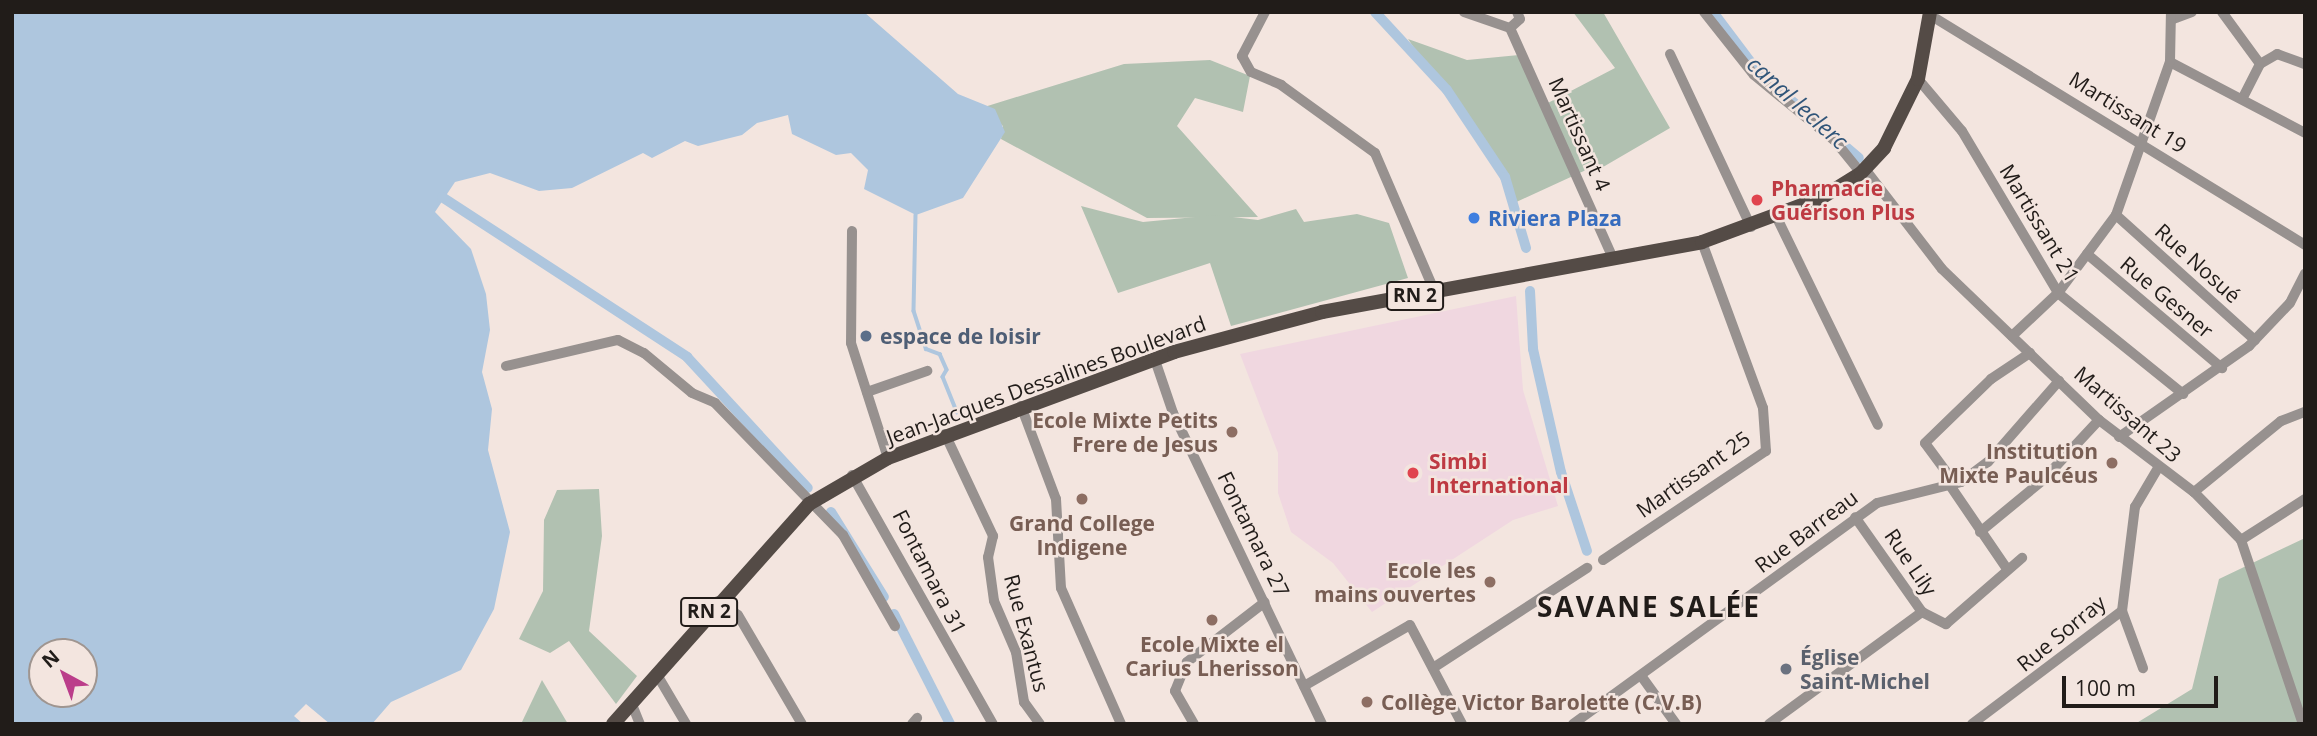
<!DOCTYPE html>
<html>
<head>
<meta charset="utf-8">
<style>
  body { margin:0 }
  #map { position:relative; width:2317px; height:736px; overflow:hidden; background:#f3e5df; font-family:"Open Sans",sans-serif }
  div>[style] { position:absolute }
  .medical>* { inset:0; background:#f0d7e0 }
  .green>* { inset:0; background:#b1c1b1 }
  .water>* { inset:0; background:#aec6de }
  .stream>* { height:3.5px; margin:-1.75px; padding:0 1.75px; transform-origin:1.75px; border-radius:1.75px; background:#aec6de }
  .canal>* { height:10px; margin:-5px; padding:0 5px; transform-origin:5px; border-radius:5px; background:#aec6de }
  .minor>* { height:10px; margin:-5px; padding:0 5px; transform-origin:5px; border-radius:5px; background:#97918f }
  .major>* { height:14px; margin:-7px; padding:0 7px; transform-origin:7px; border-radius:7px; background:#544b46 }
  .dots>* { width:19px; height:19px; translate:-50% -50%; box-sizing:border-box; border:4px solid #f3e5df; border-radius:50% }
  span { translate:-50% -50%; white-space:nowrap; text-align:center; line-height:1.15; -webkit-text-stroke:5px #f3e5df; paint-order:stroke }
  .shield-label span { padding:2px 5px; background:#f3e5df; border:2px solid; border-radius:5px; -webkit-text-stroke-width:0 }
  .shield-label { font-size:19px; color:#211c19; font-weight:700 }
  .street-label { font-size:21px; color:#211c19 }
  .health-label { font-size:21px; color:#be3a42; font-weight:700 }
  .left { translate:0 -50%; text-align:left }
  .shop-label { font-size:21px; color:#366cbe; font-weight:700 }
  .service-label { font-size:21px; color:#4e5e75; font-weight:700 }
  .education-label { font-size:21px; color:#785e54; font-weight:700 }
  .right { translate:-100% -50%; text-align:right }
  .worship-label { font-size:21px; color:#5b616d; font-weight:700 }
  .water-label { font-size:23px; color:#305579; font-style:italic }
  .district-label { font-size:28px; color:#211c19; font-weight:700; letter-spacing:2px }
  .frame { position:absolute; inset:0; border:14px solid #211c19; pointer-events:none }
  .north { position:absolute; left:28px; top:638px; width:70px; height:70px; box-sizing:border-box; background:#f3e5df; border:2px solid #9f9590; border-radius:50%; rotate:319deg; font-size:19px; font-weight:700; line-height:28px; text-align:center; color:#211c19 }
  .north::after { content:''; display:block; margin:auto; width:24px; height:32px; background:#bb3d8a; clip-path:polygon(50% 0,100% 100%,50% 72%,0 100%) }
  .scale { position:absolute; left:2062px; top:676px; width:156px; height:32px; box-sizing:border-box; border:4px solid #211c19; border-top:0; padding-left:9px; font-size:21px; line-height:24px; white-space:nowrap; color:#211c19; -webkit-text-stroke:5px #f3e5df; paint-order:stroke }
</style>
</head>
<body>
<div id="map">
  <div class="medical">
    <i style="clip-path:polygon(1516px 296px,1523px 390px,1558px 506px,1513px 520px,1372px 612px,1333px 563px,1291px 532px,1278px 493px,1278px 453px,1240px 354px)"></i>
  </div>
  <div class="green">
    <i style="clip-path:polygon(1573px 12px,1603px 12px,1670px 128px,1591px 174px,1586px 170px,1512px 204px,1505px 183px,1408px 39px,1467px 60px,1519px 55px,1544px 105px,1615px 68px)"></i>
    <i style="clip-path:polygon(1210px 60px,1250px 76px,1243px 112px,1195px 98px,1177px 126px,1258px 217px,1147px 218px,1001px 139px,1003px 126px,981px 108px,1124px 64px)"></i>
    <i style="clip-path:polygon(1081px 206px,1143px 222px,1216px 215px,1258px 220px,1296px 209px,1304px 222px,1357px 214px,1389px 223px,1408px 278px,1231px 326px,1210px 263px,1118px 293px)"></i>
    <i style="clip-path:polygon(599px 489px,602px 536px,589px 631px,637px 676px,616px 704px,569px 641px,550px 653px,519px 639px,543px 591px,544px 520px,557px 490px)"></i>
    <i style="clip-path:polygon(2305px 538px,2305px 724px,2135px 724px,2192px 689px,2219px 579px)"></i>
    <i style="clip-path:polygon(542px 680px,568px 724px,521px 724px)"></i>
  </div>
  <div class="water">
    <i style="clip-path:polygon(evenodd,12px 12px,864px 12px,958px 94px,995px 109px,1005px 132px,963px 198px,916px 215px,864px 189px,868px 170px,851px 153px,836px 155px,792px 134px,788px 115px,757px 123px,742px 135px,698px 146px,685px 141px,652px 158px,643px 153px,572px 188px,539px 191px,490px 173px,455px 182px,435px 212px,471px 249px,486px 294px,490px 330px,482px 372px,492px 409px,488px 450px,510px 532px,494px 609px,461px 670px,391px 702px,372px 724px,330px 724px,306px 704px,294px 716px,303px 724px,12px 724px,12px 12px,42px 652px,84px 652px,84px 694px,42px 694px,42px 652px)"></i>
  </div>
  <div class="stream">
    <i style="left:916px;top:215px;width:96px;rotate:91.2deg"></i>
    <i style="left:914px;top:311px;width:40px;rotate:72deg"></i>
    <i style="left:926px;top:349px;width:15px;rotate:20deg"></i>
    <i style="left:940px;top:354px;width:17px;rotate:66deg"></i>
    <i style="left:947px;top:370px;width:8px;rotate:120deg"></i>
    <i style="left:943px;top:377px;width:38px;rotate:68deg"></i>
  </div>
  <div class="canal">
    <i style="left:1375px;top:12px;width:106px;rotate:47.3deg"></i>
    <i style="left:1447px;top:90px;width:105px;rotate:56.3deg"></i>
    <i style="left:1505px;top:177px;width:74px;rotate:73.5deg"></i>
    <i style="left:1713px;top:12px;width:76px;rotate:53deg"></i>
    <i style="left:1759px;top:73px;width:131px;rotate:40.4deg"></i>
    <i style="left:442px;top:197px;width:293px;rotate:33.1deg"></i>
    <i style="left:687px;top:357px;width:178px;rotate:47.3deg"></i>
    <i style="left:1530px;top:291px;width:58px;rotate:87deg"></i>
    <i style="left:1533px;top:349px;width:126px;rotate:77.2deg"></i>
    <i style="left:1561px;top:472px;width:83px;rotate:71.8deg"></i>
    <i style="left:831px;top:512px;width:100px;rotate:58.1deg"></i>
    <i style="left:894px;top:614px;width:123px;rotate:63deg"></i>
  </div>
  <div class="minor">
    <i style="left:1265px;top:12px;width:50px;rotate:117.6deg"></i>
    <i style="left:1242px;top:56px;width:18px;rotate:61deg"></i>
    <i style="left:1251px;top:72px;width:33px;rotate:23deg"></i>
    <i style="left:1281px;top:85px;width:116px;rotate:35.9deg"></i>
    <i style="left:1375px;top:153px;width:151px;rotate:66.7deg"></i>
    <i style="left:1464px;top:12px;width:49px;rotate:19.2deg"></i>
    <i style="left:1704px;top:12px;width:80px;rotate:51.6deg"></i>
    <i style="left:1754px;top:75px;width:104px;rotate:39.2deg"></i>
    <i style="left:1835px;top:141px;width:41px;rotate:50.9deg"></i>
    <i style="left:2222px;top:12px;width:64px;rotate:53.8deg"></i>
    <i style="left:2260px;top:64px;width:37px;rotate:117deg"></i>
    <i style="left:1930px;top:15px;width:440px;rotate:31.5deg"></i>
    <i style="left:2173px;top:19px;width:20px;rotate:-20deg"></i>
    <i style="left:1510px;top:28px;width:250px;rotate:65.9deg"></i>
    <i style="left:1510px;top:28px;width:13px;rotate:-42deg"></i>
    <i style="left:1520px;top:19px;width:8px;rotate:-113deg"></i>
    <i style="left:1670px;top:54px;width:191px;rotate:64.9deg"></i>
    <i style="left:2170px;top:62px;width:153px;rotate:27.7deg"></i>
    <i style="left:2260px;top:64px;width:20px;rotate:-30deg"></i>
    <i style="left:2277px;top:54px;width:30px;rotate:20deg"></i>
    <i style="left:1918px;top:79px;width:68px;rotate:49.8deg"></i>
    <i style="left:1962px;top:131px;width:188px;rotate:59.3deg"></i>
    <i style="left:2058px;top:293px;width:161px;rotate:38.9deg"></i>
    <i style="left:1865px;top:169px;width:126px;rotate:52.4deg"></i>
    <i style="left:1942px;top:269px;width:218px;rotate:43.9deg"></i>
    <i style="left:2099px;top:420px;width:119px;rotate:37.2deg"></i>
    <i style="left:2194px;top:492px;width:67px;rotate:45.6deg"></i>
    <i style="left:2241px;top:540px;width:194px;rotate:71.4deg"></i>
    <i style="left:2116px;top:215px;width:187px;rotate:42deg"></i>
    <i style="left:1777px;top:218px;width:230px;rotate:64deg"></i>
    <i style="left:852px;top:231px;width:112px;rotate:90.5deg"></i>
    <i style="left:851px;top:343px;width:121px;rotate:72.2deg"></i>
    <i style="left:2087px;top:254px;width:177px;rotate:40.2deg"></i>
    <i style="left:2012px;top:336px;width:63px;rotate:-43.1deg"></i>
    <i style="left:2058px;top:293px;width:97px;rotate:-53.4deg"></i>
    <i style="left:2116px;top:215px;width:162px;rotate:-70.6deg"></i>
    <i style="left:2170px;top:62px;width:50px;rotate:-88.9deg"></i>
    <i style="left:1155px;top:360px;width:56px;rotate:71.2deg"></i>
    <i style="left:1173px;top:413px;width:345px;rotate:64.4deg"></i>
    <i style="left:506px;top:366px;width:115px;rotate:-13.1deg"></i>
    <i style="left:618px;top:340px;width:29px;rotate:27deg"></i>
    <i style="left:644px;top:353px;width:62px;rotate:39.8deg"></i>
    <i style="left:692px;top:393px;width:25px;rotate:23deg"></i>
    <i style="left:715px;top:403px;width:184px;rotate:45.9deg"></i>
    <i style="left:843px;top:535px;width:105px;rotate:60.3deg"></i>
    <i style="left:867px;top:392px;width:64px;rotate:-19.3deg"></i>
    <i style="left:1021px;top:406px;width:99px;rotate:69.4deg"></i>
    <i style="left:1056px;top:499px;width:89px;rotate:86.8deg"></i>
    <i style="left:1061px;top:588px;width:149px;rotate:66.2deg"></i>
    <i style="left:945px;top:434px;width:113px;rotate:64.8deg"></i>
    <i style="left:993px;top:536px;width:22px;rotate:103deg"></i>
    <i style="left:988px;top:557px;width:44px;rotate:82.2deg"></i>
    <i style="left:994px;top:601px;width:56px;rotate:66.7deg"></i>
    <i style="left:1016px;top:652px;width:51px;rotate:80.9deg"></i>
    <i style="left:1024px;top:702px;width:27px;rotate:54deg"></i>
    <i style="left:2119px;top:437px;width:159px;rotate:-35deg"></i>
    <i style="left:2249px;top:346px;width:59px;rotate:-46.4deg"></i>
    <i style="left:2290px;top:303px;width:33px;rotate:-63deg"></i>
    <i style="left:852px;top:475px;width:286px;rotate:60.5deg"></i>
    <i style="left:1947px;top:481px;width:107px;rotate:55.7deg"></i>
    <i style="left:1953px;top:481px;width:47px;rotate:-126.4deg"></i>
    <i style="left:1925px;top:443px;width:92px;rotate:-44.1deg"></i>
    <i style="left:1991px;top:379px;width:47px;rotate:-33.7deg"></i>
    <i style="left:2194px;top:492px;width:112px;rotate:-39.2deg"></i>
    <i style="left:2281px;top:421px;width:26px;rotate:-21deg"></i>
    <i style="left:1980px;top:532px;width:82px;rotate:-39.5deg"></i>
    <i style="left:2043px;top:480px;width:82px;rotate:-47deg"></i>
    <i style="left:2241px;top:540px;width:76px;rotate:-32.6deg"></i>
    <i style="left:1603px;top:560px;width:196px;rotate:-33.8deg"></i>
    <i style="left:1766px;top:451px;width:43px;rotate:-94deg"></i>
    <i style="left:1763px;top:408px;width:177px;rotate:-110.2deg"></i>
    <i style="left:718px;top:601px;width:24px;rotate:35deg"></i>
    <i style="left:738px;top:615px;width:126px;rotate:59.6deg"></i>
    <i style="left:2122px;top:611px;width:61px;rotate:69.8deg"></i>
    <i style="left:1922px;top:612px;width:27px;rotate:27deg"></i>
    <i style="left:1946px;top:624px;width:101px;rotate:-41deg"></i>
    <i style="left:1433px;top:668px;width:184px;rotate:-33deg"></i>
    <i style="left:656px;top:673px;width:59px;rotate:59.5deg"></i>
    <i style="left:1642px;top:677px;width:58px;rotate:54.1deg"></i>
    <i style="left:1304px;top:686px;width:122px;rotate:-29.9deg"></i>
    <i style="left:1410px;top:625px;width:112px;rotate:62.3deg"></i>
    <i style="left:631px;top:702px;width:24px;rotate:68deg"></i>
    <i style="left:912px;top:724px;width:8px;rotate:-50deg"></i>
    <i style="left:1194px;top:724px;width:38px;rotate:-120deg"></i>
    <i style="left:1175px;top:691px;width:31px;rotate:-68deg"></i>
    <i style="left:1187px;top:662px;width:98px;rotate:-37.6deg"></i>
    <i style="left:1573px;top:724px;width:376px;rotate:-36deg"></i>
    <i style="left:1877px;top:503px;width:87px;rotate:-14deg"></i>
    <i style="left:1961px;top:482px;width:34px;rotate:-37deg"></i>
    <i style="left:1988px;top:462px;width:108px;rotate:-48.8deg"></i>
    <i style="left:1769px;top:724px;width:190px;rotate:-36.2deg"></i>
    <i style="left:1922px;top:612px;width:116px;rotate:-125.2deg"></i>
    <i style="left:1972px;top:724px;width:188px;rotate:-37deg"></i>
    <i style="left:2122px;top:611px;width:105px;rotate:-82.9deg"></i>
    <i style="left:2135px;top:507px;width:45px;rotate:-59.5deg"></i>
  </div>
  <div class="major">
    <i style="left:613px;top:724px;width:295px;rotate:-48.3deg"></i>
    <i style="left:809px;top:504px;width:91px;rotate:-30.2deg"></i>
    <i style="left:888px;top:458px;width:305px;rotate:-20.3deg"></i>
    <i style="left:1174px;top:352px;width:153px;rotate:-15.1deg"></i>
    <i style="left:1322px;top:312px;width:386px;rotate:-10.4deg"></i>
    <i style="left:1702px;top:242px;width:127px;rotate:-20.3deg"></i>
    <i style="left:1821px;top:198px;width:47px;rotate:-32deg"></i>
    <i style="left:1861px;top:173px;width:34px;rotate:-47deg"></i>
    <i style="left:1884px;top:148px;width:77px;rotate:-63.8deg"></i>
    <i style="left:1918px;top:79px;width:68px;rotate:-79.8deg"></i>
  </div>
  <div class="dots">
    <i style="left:1757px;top:200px;background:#e0444e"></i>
    <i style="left:1474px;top:218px;background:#3f7fe0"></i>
    <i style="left:866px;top:336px;background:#5c6f8a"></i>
    <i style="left:1232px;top:432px;background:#8d6e63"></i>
    <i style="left:2112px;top:463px;background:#8d6e63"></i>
    <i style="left:1413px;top:473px;background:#e0444e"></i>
    <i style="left:1082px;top:499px;background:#8d6e63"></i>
    <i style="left:1490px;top:582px;background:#8d6e63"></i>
    <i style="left:1212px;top:620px;background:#8d6e63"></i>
    <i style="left:1786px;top:669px;background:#6b7280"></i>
    <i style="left:1367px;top:702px;background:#8d6e63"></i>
  </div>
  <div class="shield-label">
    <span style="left:1415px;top:296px">RN 2</span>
    <span style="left:709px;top:612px">RN 2</span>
  </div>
  <div class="street-label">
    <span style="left:2128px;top:112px;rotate:32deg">Martissant 19</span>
    <span style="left:1580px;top:134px;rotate:66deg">Martissant 4</span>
    <span style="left:2040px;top:223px;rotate:59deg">Martissant 21</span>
    <span style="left:2198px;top:263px;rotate:42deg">Rue Nosué</span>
    <span style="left:2167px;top:297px;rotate:40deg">Rue Gesner</span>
    <span style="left:1046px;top:380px;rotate:-20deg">Jean-Jacques Dessalines Boulevard</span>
    <span style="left:2128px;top:414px;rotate:41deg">Martissant 23</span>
    <span style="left:1693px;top:474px;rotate:-35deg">Martissant 25</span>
    <span style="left:1806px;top:531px;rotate:-37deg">Rue Barreau</span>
    <span style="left:1254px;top:534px;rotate:64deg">Fontamara 27</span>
    <span style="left:1911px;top:562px;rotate:56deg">Rue Lily</span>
    <span style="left:930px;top:572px;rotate:63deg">Fontamara 31</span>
    <span style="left:1027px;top:633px;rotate:75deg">Rue Exantus</span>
    <span style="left:2061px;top:633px;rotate:-39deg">Rue Sorray</span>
  </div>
  <div class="health-label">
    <span class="left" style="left:1771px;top:200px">Pharmacie<br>Guérison Plus</span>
    <span class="left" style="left:1429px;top:473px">Simbi<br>International</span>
  </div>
  <div class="shop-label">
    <span class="left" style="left:1488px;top:218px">Riviera Plaza</span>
  </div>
  <div class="service-label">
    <span class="left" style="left:880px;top:336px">espace de loisir</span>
  </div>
  <div class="education-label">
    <span class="right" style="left:1218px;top:432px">Ecole Mixte Petits<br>Frere de Jesus</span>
    <span class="right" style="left:2098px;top:463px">Institution<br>Mixte Paulcéus</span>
    <span style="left:1082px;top:535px">Grand College<br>Indigene</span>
    <span class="right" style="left:1476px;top:582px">Ecole les<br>mains ouvertes</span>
    <span style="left:1212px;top:656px">Ecole Mixte el<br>Carius Lherisson</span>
    <span class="left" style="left:1381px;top:702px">Collège Victor Barolette (C.V.B)</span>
  </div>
  <div class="worship-label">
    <span class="left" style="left:1800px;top:669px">Église<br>Saint-Michel</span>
  </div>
  <div class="water-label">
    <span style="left:1798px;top:102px;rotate:42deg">canal leclerc</span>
  </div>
  <div class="district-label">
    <span style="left:1649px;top:606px">SAVANE SALÉE</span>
  </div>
  <div class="frame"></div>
  <div class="north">N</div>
  <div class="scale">100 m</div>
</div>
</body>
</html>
